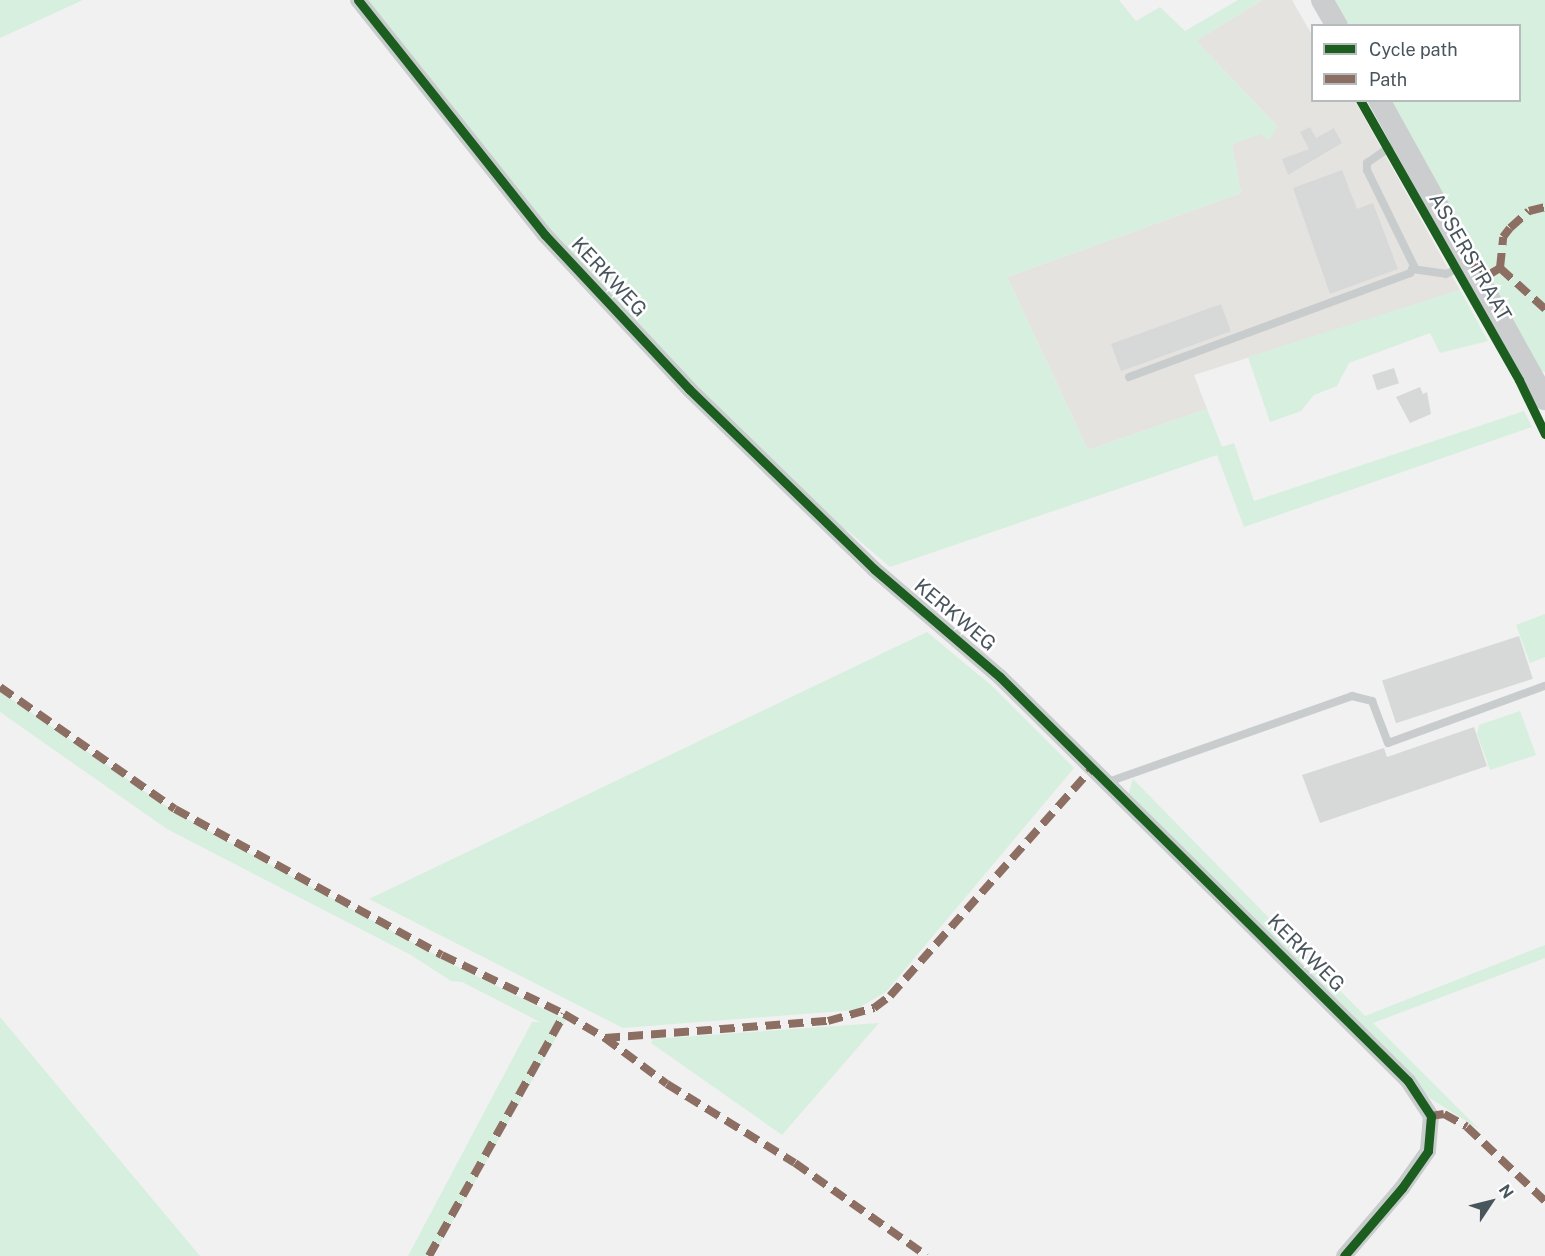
<!DOCTYPE html>
<html>
<head>
<meta charset="utf-8">
<style>
  body { margin:0 }
  #map { position:relative; width:1545px; height:1256px; overflow:hidden; background:#f1f1f1; font-family:"Public Sans",sans-serif }
  div>[style] { position:absolute }
  .commercial>* { inset:0; background:#e5e3e0 }
  .green>* { inset:0; background:#d7efde }
  .building>* { inset:0; background:#d7d9d9; transform-origin:0 0 }
  .lane>* { height:8px; margin:-4px; padding:0 4px; transform-origin:4px; border-radius:4px; background:#c9cccd }
  .street>* { height:16px; margin:-8px; padding:0 8px; transform-origin:8px; border-radius:8px; background:#c9cccd }
  .secondary>* { height:22px; margin:-11px; padding:0 11px; transform-origin:11px; border-radius:11px; background:#cbcdcf }
  .quiet>* { height:8px; margin-top:-4px; transform-origin:0; background:repeating-linear-gradient(90deg,#8d6e63 0 15px,transparent 0 23px) }
  .cycleway>* { height:9px; margin:-4.5px; padding:0 4.5px; transform-origin:4.5px; border-radius:4.5px; background:#1b5e20 }
  span { translate:-50% -50%; white-space:nowrap; text-align:center; line-height:1.15; -webkit-text-stroke:5px #fff; paint-order:stroke }
  .street-label { font-size:20px; color:#49555d }
  .legend { position:absolute; left:1311px; top:24px; width:210px; height:78px; box-sizing:border-box; background:#fff; border:2px solid #b6bbbe; margin:0; padding:8px 10px; list-style:none; font-size:18px; color:#49555d }
  .legend li { display:flex; align-items:center; gap:12px; height:30px }
  .legend b { width:30px; border:2px solid #b6bbbe }
  .north { position:absolute; left:1461px; top:1172px; width:60px; height:60px; -webkit-text-stroke:4px #fff; paint-order:stroke; rotate:55deg; font-size:16px; font-weight:700; line-height:24px; text-align:center; color:#49555d }
  .north::after { content:''; display:block; margin:auto; width:21px; height:27px; background:#49555d; clip-path:polygon(50% 0,100% 100%,50% 72%,0 100%) }
</style>
</head>
<body>
<div id="map">
  <div class="commercial">
    <i style="clip-path:polygon(1262px 0,1292px 0,1312px 35px,1312px 100px,1355px 101px,1460px 290px,1194px 375px,1207px 409px,1088px 450px,1007px 277px,1241px 193px,1232px 144px,1278px 127px,1196px 41px)"></i>
  </div>
  <div class="green">
    <i style="clip-path:polygon(0 0,83px 0,0 38px)"></i>
    <i style="clip-path:polygon(363px 0,1119px 0,1136px 21px,1160px 7px,1185px 31px,1238px 0,1262px 0,1196px 41px,1278px 127px,1268px 141px,1261px 134px,1232px 144px,1241px 193px,1007px 277px,1088px 450px,1207px 409px,1222px 447px,1234px 443px,1254px 501px,1524px 411px,1532px 427px,1244px 527px,1217px 455px,890px 567px,847px 530px,844px 534px,712px 405px,551px 235px)"></i>
    <i style="clip-path:polygon(1333px 0,1545px 0,1545px 372px,1540px 371px,1391px 101px,1520px 100px,1520px 26px,1348px 25px)"></i>
    <i style="clip-path:polygon(1460px 290px,1488px 341px,1440px 353px,1430px 333px,1349px 363px,1337px 386px,1314px 395px,1301px 411px,1270px 422px,1248px 357px)"></i>
    <i style="clip-path:polygon(1545px 614px,1545px 657px,1530px 663px,1516px 625px)"></i>
    <i style="clip-path:polygon(927px 632px,992px 686px,1074px 768px,886px 992px,855px 1010px,623px 1028px,369px 899px)"></i>
    <i style="clip-path:polygon(0 691px,176px 813px,454px 965px,566px 1020px,433px 1256px,408px 1256px,532px 1022px,540px 1022px,462px 982px,451px 981px,411px 955px,167px 829px,0 712px)"></i>
    <i style="clip-path:polygon(1520px 711px,1536px 755px,1490px 770px,1477px 734px,1479px 725px)"></i>
    <i style="clip-path:polygon(1133px 779px,1365px 1016px,1545px 945px,1545px 958px,1373px 1023px,1479px 1129px,1431px 1099px,1128px 795px)"></i>
    <i style="clip-path:polygon(0 1017px,200px 1256px,0 1256px)"></i>
    <i style="clip-path:polygon(879px 1023px,782px 1135px,651px 1043px,653px 1039px)"></i>
  </div>
  <div class="building">
    <i style="clip-path:polygon(1310px 127px,1316px 138px,1334px 128px,1342px 143px,1288px 175px,1282px 159px,1309px 149px,1300px 132px)"></i>
    <i style="clip-path:polygon(1342px 170px,1357px 209px,1373px 203px,1398px 269px,1330px 294px,1293px 188px)"></i>
    <i style="left:1221px;top:304px;width:29px;height:117px;rotate:70deg"></i>
    <i style="left:1394px;top:368px;width:16px;height:23px;rotate:72deg"></i>
    <i style="clip-path:polygon(1420px 387px,1423px 394px,1427px 392px,1431px 414px,1410px 423px,1396px 397px)"></i>
    <i style="left:1519px;top:636px;width:45px;height:144px;rotate:72deg"></i>
    <i style="clip-path:polygon(1474px 727px,1487px 766px,1320px 823px,1302px 775px,1384px 748px,1387px 757px)"></i>
  </div>
  <div class="lane">
    <i style="left:1412px;top:269px;width:34px;rotate:8deg"></i>
    <i style="left:1446px;top:274px;width:25px;rotate:-26deg"></i>
    <i style="left:1129px;top:377px;width:300px;rotate:-20.3deg"></i>
    <i style="left:1410px;top:273px;width:8px;rotate:-60deg"></i>
    <i style="left:1414px;top:266px;width:107px;rotate:-116.1deg"></i>
    <i style="left:1367px;top:170px;width:7px;rotate:-90deg"></i>
    <i style="left:1367px;top:163px;width:40px;rotate:-34.9deg"></i>
    <i style="left:1108px;top:782px;width:259px;rotate:-19.4deg"></i>
    <i style="left:1352px;top:696px;width:21px;rotate:14deg"></i>
    <i style="left:1372px;top:701px;width:45px;rotate:69.1deg"></i>
    <i style="left:1388px;top:743px;width:167px;rotate:-20deg"></i>
  </div>
  <div class="street">
    <i style="left:358px;top:0;width:300px;rotate:51.5deg"></i>
    <i style="left:545px;top:235px;width:211px;rotate:46.9deg"></i>
    <i style="left:689px;top:389px;width:258px;rotate:44.2deg"></i>
    <i style="left:874px;top:569px;width:166px;rotate:40.6deg"></i>
    <i style="left:1000px;top:677px;width:574px;rotate:44.72deg"></i>
    <i style="left:1408px;top:1081px;width:42px;rotate:56.7deg"></i>
    <i style="left:1431px;top:1116px;width:35px;rotate:95deg"></i>
    <i style="left:1428px;top:1151px;width:45px;rotate:125.1deg"></i>
    <i style="left:1402px;top:1188px;width:89px;rotate:130.5deg"></i>
  </div>
  <div class="secondary">
    <i style="left:1322px;top:0;width:30px;rotate:60deg"></i>
    <i style="left:1379px;top:100px;width:342px;rotate:61deg"></i>
  </div>
  <div class="quiet">
    <i style="left:1470px;top:262px;width:23px;rotate:31deg"></i>
    <i style="left:1490px;top:274px;width:12px;rotate:-31deg"></i>
    <i style="left:1500px;top:268px;width:31px;rotate:-84deg"></i>
    <i style="left:1503px;top:237px;width:11px;rotate:-52deg"></i>
    <i style="left:1510px;top:228px;width:25px;rotate:-42deg"></i>
    <i style="left:1529px;top:211px;width:16px;rotate:-14deg"></i>
    <i style="left:1500px;top:268px;width:61px;rotate:42.3deg"></i>
    <i style="left:0;top:687px;width:213px;rotate:34.9deg"></i>
    <i style="left:175px;top:809px;width:304px;rotate:28.7deg"></i>
    <i style="left:442px;top:955px;width:136px;rotate:25.8deg"></i>
    <i style="left:564px;top:1014px;width:48px;rotate:30.3deg"></i>
    <i style="left:605px;top:1038px;width:77px;rotate:36.6deg"></i>
    <i style="left:667px;top:1084px;width:150px;rotate:31.7deg"></i>
    <i style="left:795px;top:1163px;width:161px;rotate:35.2deg"></i>
    <i style="left:605px;top:1038px;width:224px;rotate:-4.4deg"></i>
    <i style="left:828px;top:1021px;width:48px;rotate:-15.8deg"></i>
    <i style="left:874px;top:1008px;width:20px;rotate:-37deg"></i>
    <i style="left:890px;top:996px;width:306px;rotate:-48.4deg"></i>
    <i style="left:1431px;top:1116px;width:13px;rotate:-9deg"></i>
    <i style="left:1444px;top:1114px;width:26px;rotate:29deg"></i>
    <i style="left:1467px;top:1127px;width:108px;rotate:43.5deg"></i>
    <i style="left:429px;top:1256px;width:277px;rotate:-60.8deg"></i>
  </div>
  <div class="cycleway">
    <i style="left:358px;top:0;width:300px;rotate:51.5deg"></i>
    <i style="left:545px;top:235px;width:211px;rotate:46.9deg"></i>
    <i style="left:689px;top:389px;width:258px;rotate:44.2deg"></i>
    <i style="left:874px;top:569px;width:166px;rotate:40.6deg"></i>
    <i style="left:1000px;top:677px;width:574px;rotate:44.72deg"></i>
    <i style="left:1408px;top:1081px;width:42px;rotate:56.7deg"></i>
    <i style="left:1431px;top:1116px;width:35px;rotate:95deg"></i>
    <i style="left:1428px;top:1151px;width:45px;rotate:125.1deg"></i>
    <i style="left:1402px;top:1188px;width:89px;rotate:130.5deg"></i>
    <i style="left:1360px;top:100px;width:322px;rotate:60.4deg"></i>
    <i style="left:1519px;top:380px;width:60px;rotate:64.3deg"></i>
  </div>
  <div class="street-label">
    <span style="left:1470px;top:257px;rotate:60deg">ASSERSTRAAT</span>
    <span style="left:609px;top:277px;rotate:47deg">KERKWEG</span>
    <span style="left:955px;top:615px;rotate:40deg">KERKWEG</span>
    <span style="left:1306px;top:953px;rotate:45deg">KERKWEG</span>
  </div>
  <ul class="legend">
  <li><b style="height:8px;background:#1b5e20"></b>Cycle path</li>
  <li><b style="height:8px;background:#8d6e63"></b>Path</li>
  </ul>
  <div class="north">N</div>
</div>
</body>
</html>
